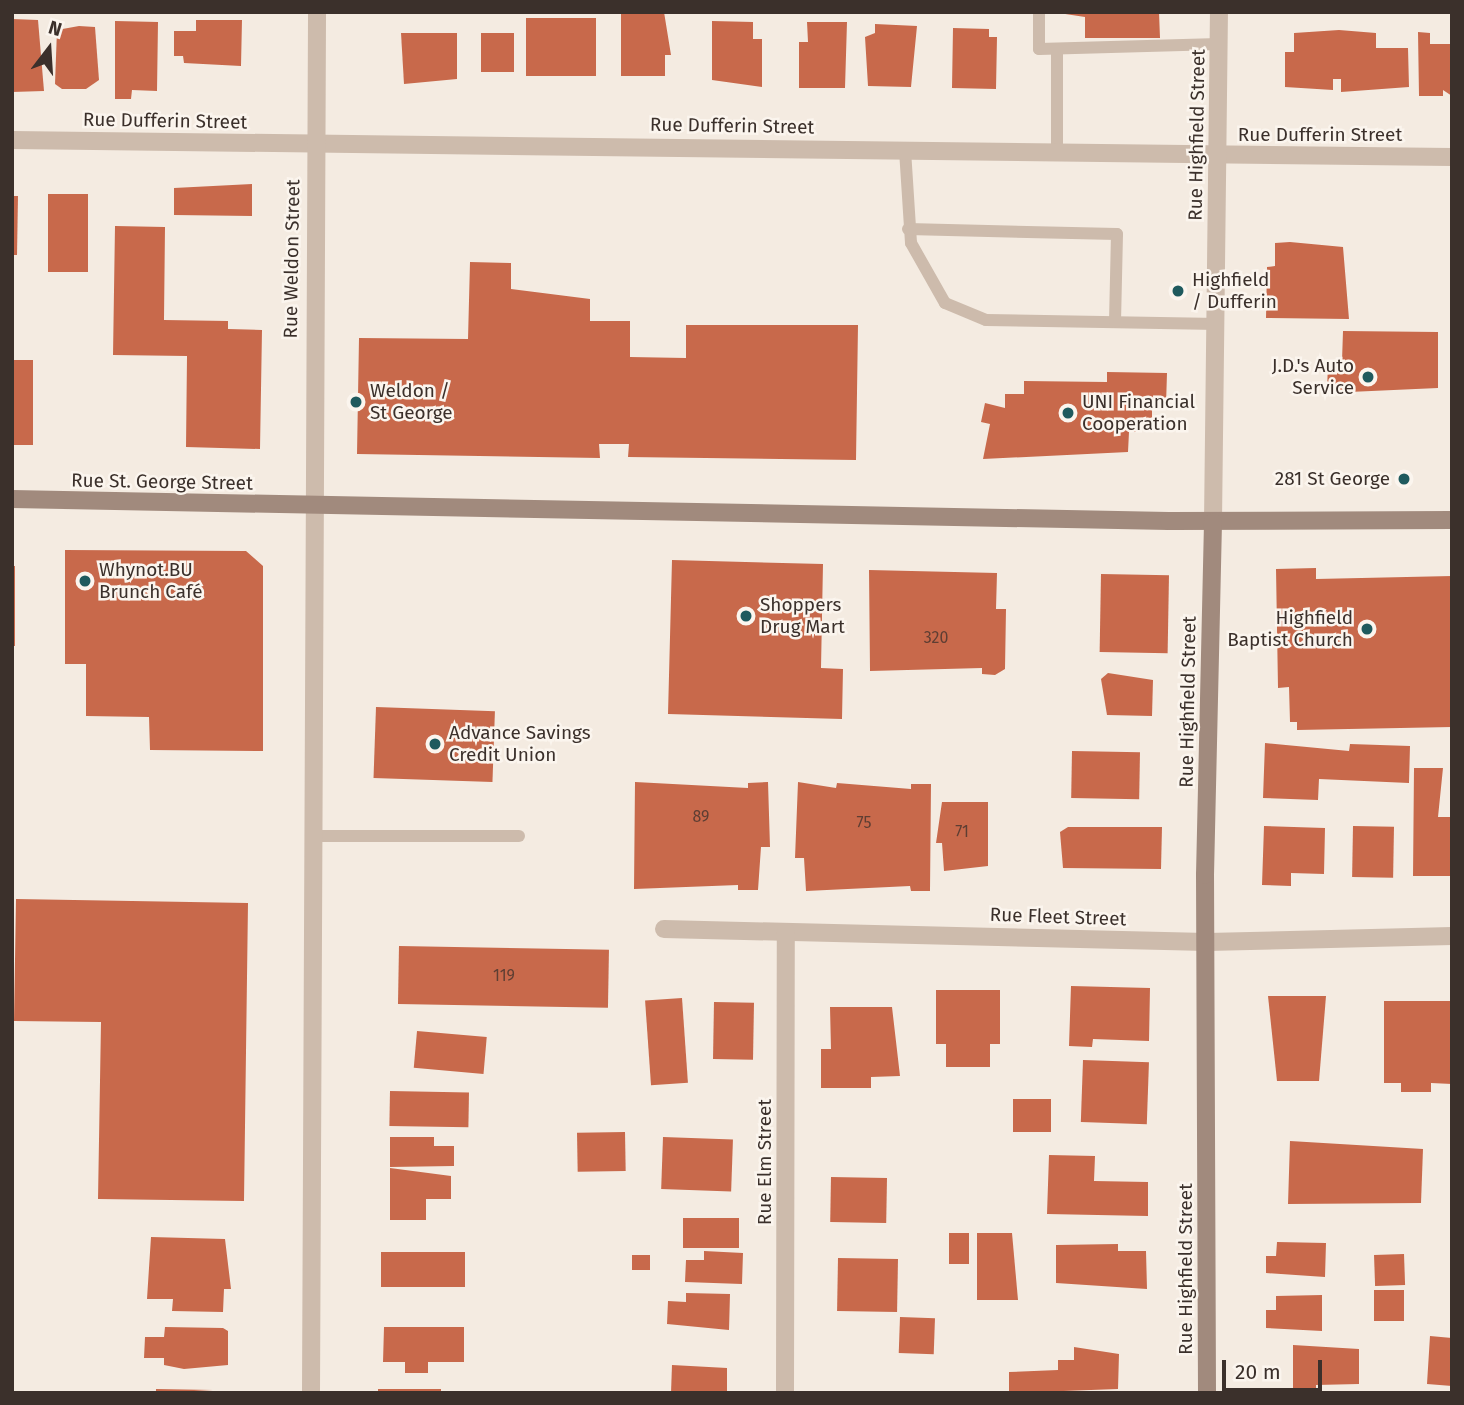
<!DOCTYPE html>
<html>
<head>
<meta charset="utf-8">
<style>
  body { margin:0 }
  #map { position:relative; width:1464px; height:1405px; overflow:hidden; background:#f4ebe1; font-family:"Fira Sans",sans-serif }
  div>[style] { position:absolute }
  .building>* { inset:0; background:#c8694b; transform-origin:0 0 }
  .lane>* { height:12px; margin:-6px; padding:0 6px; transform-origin:6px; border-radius:6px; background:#cdbbac }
  .street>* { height:18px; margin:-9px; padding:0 9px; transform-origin:9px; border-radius:9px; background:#cdbbac }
  .secondary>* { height:18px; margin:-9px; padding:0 9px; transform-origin:9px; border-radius:9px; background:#a18a7d }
  .dots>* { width:19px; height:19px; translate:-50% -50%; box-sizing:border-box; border:4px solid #fbf5ee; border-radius:50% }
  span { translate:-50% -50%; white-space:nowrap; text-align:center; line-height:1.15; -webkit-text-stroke:5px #fbf5ee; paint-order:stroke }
  .number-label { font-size:16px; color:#5e3e33 }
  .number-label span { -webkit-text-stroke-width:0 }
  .street-label { font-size:19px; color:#3b302b }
  .poi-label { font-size:19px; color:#3b302b }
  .left { translate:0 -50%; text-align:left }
  .right { translate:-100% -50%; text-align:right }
  .frame { position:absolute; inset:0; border:14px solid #3b302b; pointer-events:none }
  .north { position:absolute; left:14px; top:14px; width:70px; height:70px; -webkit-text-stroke:5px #fbf5ee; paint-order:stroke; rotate:17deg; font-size:19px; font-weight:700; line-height:28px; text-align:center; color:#3b302b }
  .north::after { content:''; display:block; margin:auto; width:24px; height:32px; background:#3b302b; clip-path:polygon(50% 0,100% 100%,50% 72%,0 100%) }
  .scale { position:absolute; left:1222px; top:1360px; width:100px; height:32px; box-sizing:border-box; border:4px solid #3b302b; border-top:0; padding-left:9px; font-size:21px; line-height:24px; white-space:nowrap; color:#3b302b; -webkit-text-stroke:5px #fbf5ee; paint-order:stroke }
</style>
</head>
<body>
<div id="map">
  <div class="building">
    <i style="clip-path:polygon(621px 12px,664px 12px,671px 55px,665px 55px,665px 76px,621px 76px)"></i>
    <i style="clip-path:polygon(1052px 12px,1159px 12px,1160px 38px,1085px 38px,1085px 17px)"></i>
    <i style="left:526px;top:18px;width:70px;height:58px"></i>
    <i style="clip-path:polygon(12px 19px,38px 20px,44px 91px,12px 92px)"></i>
    <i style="clip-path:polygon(196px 20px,242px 20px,241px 66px,184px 63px,183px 56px,174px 56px,174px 31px,196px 31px)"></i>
    <i style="clip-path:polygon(115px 21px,158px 22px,157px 91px,132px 90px,131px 99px,115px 99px)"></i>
    <i style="clip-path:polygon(712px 21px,753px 22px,753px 39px,762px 39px,762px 87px,712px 80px)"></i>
    <i style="clip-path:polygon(807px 22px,847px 22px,845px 88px,799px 88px,799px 42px,808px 42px)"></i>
    <i style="clip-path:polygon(875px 24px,917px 26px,911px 87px,868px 86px,865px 37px,875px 33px)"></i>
    <i style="clip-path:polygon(79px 26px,95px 27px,99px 80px,86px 89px,62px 89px,55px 84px,57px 30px)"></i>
    <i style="clip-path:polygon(953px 28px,989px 29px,989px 37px,997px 37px,996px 89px,952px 88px)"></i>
    <i style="clip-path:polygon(1339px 30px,1376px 33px,1376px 48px,1408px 48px,1409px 87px,1341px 92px,1341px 79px,1333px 79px,1333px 90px,1285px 87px,1285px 52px,1294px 52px,1294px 33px)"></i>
    <i style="clip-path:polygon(1418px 32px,1430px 33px,1430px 44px,1452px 44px,1452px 96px,1443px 90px,1443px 96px,1419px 96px)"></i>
    <i style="clip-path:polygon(401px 33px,457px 33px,457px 79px,404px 84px)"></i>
    <i style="left:481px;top:33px;width:33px;height:39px"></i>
    <i style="clip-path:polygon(252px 184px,252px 216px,174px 215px,174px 188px)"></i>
    <i style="left:48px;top:194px;width:40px;height:78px"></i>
    <i style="clip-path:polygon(12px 196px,18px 196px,17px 255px,12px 255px)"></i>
    <i style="clip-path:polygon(115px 226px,165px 227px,164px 320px,228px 321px,228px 329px,262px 330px,260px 449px,186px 447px,187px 356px,113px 355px)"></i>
    <i style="clip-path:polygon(1290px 242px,1343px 247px,1349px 319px,1266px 318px,1267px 267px,1275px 266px,1275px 243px)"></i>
    <i style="clip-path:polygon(470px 262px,511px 263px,511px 289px,590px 299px,590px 321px,630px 321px,630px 357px,686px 358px,686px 325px,858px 325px,856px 460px,628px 457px,629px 444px,599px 444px,600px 458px,357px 454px,359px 338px,468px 339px)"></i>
    <i style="clip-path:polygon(1343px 331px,1438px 332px,1438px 388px,1327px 393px,1328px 361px,1342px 361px)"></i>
    <i style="left:12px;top:360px;width:21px;height:85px"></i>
    <i style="clip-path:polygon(1107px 372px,1167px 373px,1166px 405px,1152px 405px,1152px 418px,1138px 418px,1137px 432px,1129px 432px,1128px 452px,983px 459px,990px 424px,981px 422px,985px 403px,1005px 408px,1005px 394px,1024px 394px,1024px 381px,1107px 382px)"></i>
    <i style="clip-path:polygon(65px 550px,246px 551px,263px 566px,263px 751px,150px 750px,149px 717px,86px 716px,86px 664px,65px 664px)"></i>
    <i style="clip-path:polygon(672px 560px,823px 564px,821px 668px,843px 669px,842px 719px,668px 714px)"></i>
    <i style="left:12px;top:566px;width:3px;height:80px"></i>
    <i style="clip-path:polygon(1316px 568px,1316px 579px,1452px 576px,1452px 727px,1297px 730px,1297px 722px,1290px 722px,1289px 687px,1278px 688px,1276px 569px)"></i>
    <i style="clip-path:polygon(869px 570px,997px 573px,996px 609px,1006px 609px,1005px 669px,995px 675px,982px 674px,982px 668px,870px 671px)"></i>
    <i style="left:1101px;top:574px;width:68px;height:78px;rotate:1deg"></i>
    <i style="clip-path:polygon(1108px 673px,1153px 680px,1152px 716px,1107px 715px,1101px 679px)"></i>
    <i style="left:376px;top:707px;width:119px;height:71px;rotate:2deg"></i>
    <i style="clip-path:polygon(1265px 743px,1349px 751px,1350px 744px,1410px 746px,1409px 783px,1319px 779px,1318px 800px,1263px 798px)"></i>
    <i style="left:1072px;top:751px;width:68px;height:47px;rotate:1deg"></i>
    <i style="clip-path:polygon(1414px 768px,1443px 768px,1438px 817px,1452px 817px,1452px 876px,1413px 876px)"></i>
    <i style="clip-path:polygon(635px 782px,748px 788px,748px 783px,768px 782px,770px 847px,761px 847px,758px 890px,738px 890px,738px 885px,634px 889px)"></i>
    <i style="clip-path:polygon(798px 782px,836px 788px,837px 783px,911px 789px,911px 784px,931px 784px,930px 891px,911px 891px,910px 886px,806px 891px,804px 858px,795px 858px)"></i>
    <i style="clip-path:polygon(942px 802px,988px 802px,988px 866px,944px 871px,942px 843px,936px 843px)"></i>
    <i style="clip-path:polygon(1264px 826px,1325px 828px,1324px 874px,1291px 873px,1291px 886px,1262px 885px)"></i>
    <i style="left:1353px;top:826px;width:41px;height:51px;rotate:1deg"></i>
    <i style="clip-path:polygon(1068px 827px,1162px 827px,1161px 869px,1063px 868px,1060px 832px)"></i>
    <i style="clip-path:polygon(16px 899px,248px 903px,244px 1201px,98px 1199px,101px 1022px,14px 1021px)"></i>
    <i style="left:399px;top:946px;width:210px;height:58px;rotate:1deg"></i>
    <i style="clip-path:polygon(1071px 986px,1150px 988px,1149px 1041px,1093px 1039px,1092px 1047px,1069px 1046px)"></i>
    <i style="clip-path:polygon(936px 990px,1000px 990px,1000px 1044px,990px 1044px,990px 1067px,946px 1067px,946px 1044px,936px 1044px)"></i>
    <i style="clip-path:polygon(1268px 996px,1326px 996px,1319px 1081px,1277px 1081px)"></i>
    <i style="left:682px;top:998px;width:85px;height:37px;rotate:86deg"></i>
    <i style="clip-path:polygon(1384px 1001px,1452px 1001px,1452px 1084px,1431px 1083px,1431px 1092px,1401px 1092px,1401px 1083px,1384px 1083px)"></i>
    <i style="left:714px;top:1002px;width:40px;height:57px;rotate:1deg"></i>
    <i style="clip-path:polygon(830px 1007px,892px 1007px,900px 1076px,871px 1077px,871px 1088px,821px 1088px,821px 1049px,831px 1049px)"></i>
    <i style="left:417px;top:1031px;width:70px;height:37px;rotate:5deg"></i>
    <i style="left:1083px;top:1060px;width:66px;height:62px;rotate:2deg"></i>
    <i style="left:390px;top:1091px;width:79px;height:35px;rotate:1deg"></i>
    <i style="left:1013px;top:1099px;width:38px;height:33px"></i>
    <i style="left:625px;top:1132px;width:39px;height:48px;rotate:89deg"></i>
    <i style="clip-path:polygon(390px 1137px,434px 1137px,434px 1146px,454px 1146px,454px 1166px,390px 1167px)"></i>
    <i style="left:663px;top:1137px;width:70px;height:52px;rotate:2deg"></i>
    <i style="clip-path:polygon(1290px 1141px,1423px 1149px,1421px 1203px,1288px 1204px)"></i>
    <i style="clip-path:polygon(1049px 1155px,1095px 1156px,1094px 1181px,1148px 1182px,1148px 1216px,1047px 1214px)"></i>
    <i style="clip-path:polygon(390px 1168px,451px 1176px,451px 1199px,426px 1199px,426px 1220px,390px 1220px)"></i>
    <i style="left:831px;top:1177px;width:56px;height:45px;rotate:1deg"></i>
    <i style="left:683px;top:1218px;width:56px;height:30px"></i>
    <i style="left:969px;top:1233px;width:31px;height:20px;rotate:90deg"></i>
    <i style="clip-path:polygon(977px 1233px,1012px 1233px,1018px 1300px,977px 1300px)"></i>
    <i style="clip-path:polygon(151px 1237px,225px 1239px,231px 1289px,224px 1289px,223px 1312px,172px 1311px,173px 1299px,147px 1299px)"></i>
    <i style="clip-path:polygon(1277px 1242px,1326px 1243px,1325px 1277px,1266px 1273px,1266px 1256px,1276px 1256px)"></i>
    <i style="clip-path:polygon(1118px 1244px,1118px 1251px,1146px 1251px,1147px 1289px,1056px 1283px,1056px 1245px)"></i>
    <i style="clip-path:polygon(704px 1251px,743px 1253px,742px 1284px,685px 1282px,686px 1260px,704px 1260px)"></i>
    <i style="left:381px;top:1252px;width:84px;height:35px"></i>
    <i style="left:1404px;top:1254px;width:31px;height:30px;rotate:88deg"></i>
    <i style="left:632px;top:1255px;width:18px;height:15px"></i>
    <i style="left:838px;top:1258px;width:60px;height:53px;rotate:1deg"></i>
    <i style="left:1374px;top:1290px;width:30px;height:31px"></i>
    <i style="clip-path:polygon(686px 1293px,730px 1294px,729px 1330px,667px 1324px,668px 1301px,686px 1302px)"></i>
    <i style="clip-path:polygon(1322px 1295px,1322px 1331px,1266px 1328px,1266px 1310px,1276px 1310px,1276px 1296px)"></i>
    <i style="left:900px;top:1317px;width:35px;height:36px;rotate:2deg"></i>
    <i style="clip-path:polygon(165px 1327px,223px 1328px,228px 1331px,228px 1365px,184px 1369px,164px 1365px,164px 1358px,144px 1358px,145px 1337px,164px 1337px)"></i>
    <i style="clip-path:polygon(384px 1327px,464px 1327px,464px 1362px,428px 1362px,428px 1373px,405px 1373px,405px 1362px,383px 1362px)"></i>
    <i style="clip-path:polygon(1430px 1336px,1452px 1338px,1452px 1386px,1427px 1384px)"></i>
    <i style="clip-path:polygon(1293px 1345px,1359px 1349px,1359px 1384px,1316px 1385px,1316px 1393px,1293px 1393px)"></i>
    <i style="clip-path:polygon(1074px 1347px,1119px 1354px,1118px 1389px,1009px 1393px,1009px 1372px,1058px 1370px,1058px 1360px,1074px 1360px)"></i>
    <i style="clip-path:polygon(672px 1365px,727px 1368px,727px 1392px,671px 1393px)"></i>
    <i style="clip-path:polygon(156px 1389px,213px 1390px,156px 1393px)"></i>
    <i style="left:378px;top:1389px;width:63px;height:4px"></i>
  </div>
  <div class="lane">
    <i style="left:1039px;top:12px;width:37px;rotate:90deg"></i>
    <i style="left:1039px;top:49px;width:180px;rotate:-1.6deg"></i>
    <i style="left:905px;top:150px;width:93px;rotate:86.3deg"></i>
    <i style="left:911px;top:243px;width:69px;rotate:60.5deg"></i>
    <i style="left:945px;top:303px;width:44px;rotate:22.5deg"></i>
    <i style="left:986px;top:320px;width:232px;rotate:1deg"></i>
    <i style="left:1057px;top:153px;width:104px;rotate:-90deg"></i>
    <i style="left:908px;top:229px;width:209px;rotate:1.4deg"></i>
    <i style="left:1117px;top:234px;width:88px;rotate:91.3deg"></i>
    <i style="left:316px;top:836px;width:203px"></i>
  </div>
  <div class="street">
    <i style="left:12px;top:140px;width:1440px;rotate:0.68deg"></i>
    <i style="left:1213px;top:522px;width:510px;rotate:-89.33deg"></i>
    <i style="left:664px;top:929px;width:543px;rotate:1.37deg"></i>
    <i style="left:1207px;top:942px;width:245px;rotate:-1.4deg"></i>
    <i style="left:311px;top:1393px;width:1381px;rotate:-89.75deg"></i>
    <i style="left:785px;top:1393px;width:461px;rotate:-89.9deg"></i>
  </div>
  <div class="secondary">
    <i style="left:12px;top:499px;width:1157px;rotate:1.09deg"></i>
    <i style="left:1169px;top:521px;width:283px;rotate:-0.2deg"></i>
    <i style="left:1207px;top:1393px;width:518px;rotate:-90.22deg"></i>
    <i style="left:1205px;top:875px;width:353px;rotate:-88.7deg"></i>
  </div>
  <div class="dots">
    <i style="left:1178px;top:291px;background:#1f5a5e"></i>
    <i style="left:1368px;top:377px;background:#1f5a5e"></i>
    <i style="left:356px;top:402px;background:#1f5a5e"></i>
    <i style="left:1068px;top:413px;background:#1f5a5e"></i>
    <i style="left:1404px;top:479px;background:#1f5a5e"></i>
    <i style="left:85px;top:581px;background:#1f5a5e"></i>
    <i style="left:746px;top:616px;background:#1f5a5e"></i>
    <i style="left:1367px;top:629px;background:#1f5a5e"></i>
    <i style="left:435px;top:744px;background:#1f5a5e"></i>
  </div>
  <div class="number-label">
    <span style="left:936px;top:638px">320</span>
    <span style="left:701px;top:817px">89</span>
    <span style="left:864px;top:823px">75</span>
    <span style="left:962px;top:832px">71</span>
    <span style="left:504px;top:976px">119</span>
  </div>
  <div class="street-label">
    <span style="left:165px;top:121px;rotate:1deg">Rue Dufferin Street</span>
    <span style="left:732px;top:126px;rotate:1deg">Rue Dufferin Street</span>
    <span style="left:1197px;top:135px;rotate:-89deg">Rue Highfield Street</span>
    <span style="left:1320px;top:135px">Rue Dufferin Street</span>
    <span style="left:292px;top:259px;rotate:-89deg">Rue Weldon Street</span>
    <span style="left:162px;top:482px;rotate:1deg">Rue St. George Street</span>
    <span style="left:1188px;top:702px;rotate:-89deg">Rue Highfield Street</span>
    <span style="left:1058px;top:917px;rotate:2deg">Rue Fleet Street</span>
    <span style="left:765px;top:1162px;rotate:-90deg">Rue Elm Street</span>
    <span style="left:1186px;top:1269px;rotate:-90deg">Rue Highfield Street</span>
  </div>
  <div class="poi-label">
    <span class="left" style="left:1192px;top:291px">Highfield<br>/ Dufferin</span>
    <span class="right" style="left:1354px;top:377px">J.D.'s Auto<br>Service</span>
    <span class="left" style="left:370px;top:402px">Weldon /<br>St George</span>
    <span class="left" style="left:1082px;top:413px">UNI Financial<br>Cooperation</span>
    <span class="right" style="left:1390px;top:479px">281 St George</span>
    <span class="left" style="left:99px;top:581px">Whynot.BU<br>Brunch Café</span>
    <span class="left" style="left:760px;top:616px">Shoppers<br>Drug Mart</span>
    <span class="right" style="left:1353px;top:629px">Highfield<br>Baptist Church</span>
    <span class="left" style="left:449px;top:744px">Advance Savings<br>Credit Union</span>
  </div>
  <div class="frame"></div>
  <div class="north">N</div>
  <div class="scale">20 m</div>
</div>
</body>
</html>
